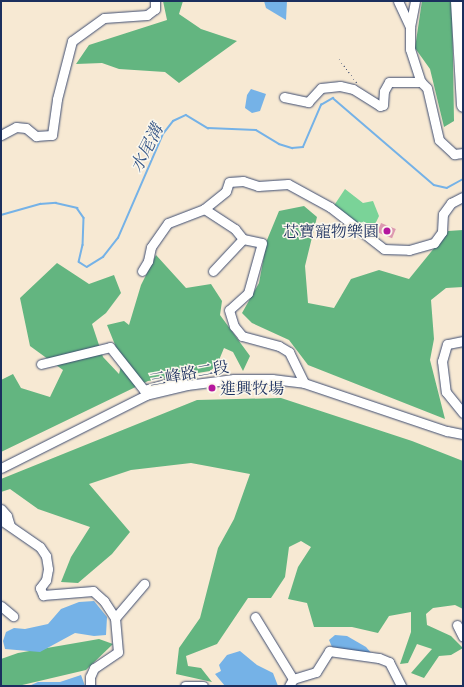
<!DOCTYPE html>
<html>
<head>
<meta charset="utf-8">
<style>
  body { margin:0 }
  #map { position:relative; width:464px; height:687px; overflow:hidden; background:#f7e9d3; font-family:"Gentium Book Plus","Noto Serif TC",serif }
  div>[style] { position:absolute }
  .green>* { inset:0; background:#7ad398 }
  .forest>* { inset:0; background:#63b580 }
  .water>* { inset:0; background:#75b2e7 }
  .stream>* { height:1.5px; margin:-0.75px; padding:0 0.75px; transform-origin:0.75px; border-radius:0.75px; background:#75b2e7 }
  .building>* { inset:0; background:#dd98b0; transform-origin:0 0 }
  .path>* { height:1px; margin-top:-0.5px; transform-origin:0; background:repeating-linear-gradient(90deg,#3c4b70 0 1px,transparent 0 4px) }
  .roads { filter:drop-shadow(0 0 1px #3c4b70) drop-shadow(0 0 1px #3c4b70) }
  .minor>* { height:9px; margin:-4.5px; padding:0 4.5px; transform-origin:4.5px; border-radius:4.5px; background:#fff }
  .highway>* { height:13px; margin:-6.5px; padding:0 6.5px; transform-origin:6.5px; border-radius:6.5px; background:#fff }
  .dots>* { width:11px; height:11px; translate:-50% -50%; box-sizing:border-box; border:2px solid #fbf7ec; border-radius:50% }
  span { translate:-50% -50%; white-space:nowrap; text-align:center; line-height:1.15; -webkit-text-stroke:3px #fbf7ec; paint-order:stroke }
  .poi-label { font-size:16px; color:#1b2f5e }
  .right { translate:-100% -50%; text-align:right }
  .left { translate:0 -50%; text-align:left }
  .street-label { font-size:16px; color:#1b2f5e }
  .water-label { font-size:17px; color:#365687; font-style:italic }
  .frame { position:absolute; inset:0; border:2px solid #1b2f5e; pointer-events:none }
</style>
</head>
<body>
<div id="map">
  <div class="green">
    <i style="clip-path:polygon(345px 189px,363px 203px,373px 201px,379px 216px,370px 235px,333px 207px)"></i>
  </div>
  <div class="forest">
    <i style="clip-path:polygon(163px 1px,183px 1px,179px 14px,201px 29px,237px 41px,179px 83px,165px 72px,119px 69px,102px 63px,76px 64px,89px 45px,167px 20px)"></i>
    <i style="clip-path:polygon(422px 1px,452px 1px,454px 121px,444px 127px,430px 69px,415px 48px)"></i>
    <i style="clip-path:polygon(304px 206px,317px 217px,305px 266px,308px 303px,334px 308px,351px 279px,379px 270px,409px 279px,448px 231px,463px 230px,463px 287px,446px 288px,431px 300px,434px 339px,430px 360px,445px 419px,308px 365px,289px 340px,252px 323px,242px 313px,259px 283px,267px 240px,279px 211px)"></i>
    <i style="clip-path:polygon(156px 255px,186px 288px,211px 284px,222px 301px,220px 315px,250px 356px,243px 371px,233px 352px,224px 348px,217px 365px,210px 371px,148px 381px,1px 452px,1px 380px,13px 374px,21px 388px,50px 397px,63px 370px,30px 346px,20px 298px,57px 263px,89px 284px,114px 275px,121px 293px,106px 313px,92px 324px,103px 357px,119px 374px,122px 362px,107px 325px,124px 321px,129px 325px,141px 285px)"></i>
    <i style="clip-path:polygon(281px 398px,412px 441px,463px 461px,463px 609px,455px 605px,433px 608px,426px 614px,427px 625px,451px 636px,463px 648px,451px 655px,439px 656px,424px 678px,411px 673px,432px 649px,417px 644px,408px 663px,400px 664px,411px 632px,411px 612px,389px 616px,378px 633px,352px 627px,314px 627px,307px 603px,288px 599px,298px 567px,311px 547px,301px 541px,289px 547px,285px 577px,271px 598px,248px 598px,217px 644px,186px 656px,188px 666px,201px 668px,212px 682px,176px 674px,179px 648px,200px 618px,218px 548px,234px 519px,250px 474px,191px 463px,131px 470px,89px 484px,130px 532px,112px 554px,78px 583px,61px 582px,71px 557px,90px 527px,38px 509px,10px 489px,1px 492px,1px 479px,197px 400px)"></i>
    <i style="clip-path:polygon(99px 639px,113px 644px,86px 670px,18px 686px,1px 686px,1px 659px,18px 653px)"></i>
  </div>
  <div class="water">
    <i style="clip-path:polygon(264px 1px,287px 1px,286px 20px,266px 8px)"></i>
    <i style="clip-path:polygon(251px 89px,266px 94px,260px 111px,252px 113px,245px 108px,247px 95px)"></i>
    <i style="clip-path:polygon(94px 601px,107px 617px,106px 635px,94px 636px,75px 633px,40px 652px,5px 649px,3px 641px,6px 632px,14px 628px,25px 629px,48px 624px,61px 609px,79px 602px)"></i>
    <i style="clip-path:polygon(335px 635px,347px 636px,366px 647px,372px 654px,332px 647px,329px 640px)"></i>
    <i style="clip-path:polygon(240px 651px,257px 665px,273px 673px,278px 686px,225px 686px,215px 674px,221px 671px,219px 665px,227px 655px)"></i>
    <i style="clip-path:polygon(81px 675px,85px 686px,29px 686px,38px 682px,60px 682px)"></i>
  </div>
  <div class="stream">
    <i style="left:1px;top:215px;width:41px;rotate:-15.8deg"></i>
    <i style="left:40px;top:204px;width:16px;rotate:-4deg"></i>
    <i style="left:56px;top:203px;width:22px;rotate:13deg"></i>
    <i style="left:77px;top:208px;width:12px;rotate:55deg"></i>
    <i style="left:84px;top:218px;width:27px;rotate:92deg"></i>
    <i style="left:83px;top:245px;width:17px;rotate:103deg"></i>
    <i style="left:79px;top:262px;width:9px;rotate:32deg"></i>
    <i style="left:87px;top:267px;width:19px;rotate:-32deg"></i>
    <i style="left:103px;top:257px;width:24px;rotate:-52deg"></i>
    <i style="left:118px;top:238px;width:113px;rotate:-66.6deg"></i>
    <i style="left:163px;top:134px;width:16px;rotate:-52deg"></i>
    <i style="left:173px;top:121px;width:14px;rotate:-25deg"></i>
    <i style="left:186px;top:115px;width:26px;rotate:31deg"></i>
    <i style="left:208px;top:128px;width:48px;rotate:2.4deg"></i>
    <i style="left:256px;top:130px;width:27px;rotate:31deg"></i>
    <i style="left:279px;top:144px;width:14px;rotate:17deg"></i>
    <i style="left:292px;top:148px;width:11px;rotate:-5deg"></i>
    <i style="left:303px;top:147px;width:46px;rotate:-66.8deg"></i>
    <i style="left:321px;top:105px;width:14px;rotate:-30deg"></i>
    <i style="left:333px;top:98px;width:133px;rotate:40.7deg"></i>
    <i style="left:434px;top:185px;width:13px;rotate:13deg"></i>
    <i style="left:447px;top:188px;width:18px;rotate:-29deg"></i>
  </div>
  <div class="building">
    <i style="left:381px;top:223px;width:16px;height:10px;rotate:22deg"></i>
  </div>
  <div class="path">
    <i style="left:339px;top:59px;width:30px;rotate:53deg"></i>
  </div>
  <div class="roads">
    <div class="minor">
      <i style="left:398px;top:1px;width:29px;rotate:65deg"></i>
      <i style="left:415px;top:1px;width:26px;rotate:101deg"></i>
      <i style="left:410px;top:27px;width:22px;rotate:90deg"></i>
      <i style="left:410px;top:49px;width:35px;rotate:72deg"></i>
      <i style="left:421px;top:82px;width:8px;rotate:45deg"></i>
      <i style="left:427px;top:88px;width:53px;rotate:77deg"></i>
      <i style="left:439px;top:140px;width:21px;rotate:43deg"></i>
      <i style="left:454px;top:154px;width:9px;rotate:-6deg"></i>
      <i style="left:284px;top:97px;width:25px;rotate:12deg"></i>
      <i style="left:308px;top:102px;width:19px;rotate:-47deg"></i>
      <i style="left:321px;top:88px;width:19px;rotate:-6deg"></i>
      <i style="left:340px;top:86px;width:13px;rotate:13deg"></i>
      <i style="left:353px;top:89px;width:32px;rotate:32deg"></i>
      <i style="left:380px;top:106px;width:3px;rotate:-18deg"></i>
      <i style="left:383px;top:105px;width:14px;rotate:-86deg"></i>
      <i style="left:384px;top:91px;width:10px;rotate:-61deg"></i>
      <i style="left:389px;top:82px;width:32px"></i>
      <i style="left:1px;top:135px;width:17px;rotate:-28deg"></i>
      <i style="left:16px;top:127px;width:10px;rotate:6deg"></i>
      <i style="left:26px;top:128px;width:13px;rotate:39deg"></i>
      <i style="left:36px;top:136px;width:16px;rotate:-4deg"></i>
      <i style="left:52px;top:135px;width:36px;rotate:-82deg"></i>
      <i style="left:57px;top:99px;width:60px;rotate:-75.5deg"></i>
      <i style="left:72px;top:41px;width:39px;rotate:-36deg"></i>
      <i style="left:104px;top:18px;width:43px;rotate:-4deg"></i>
      <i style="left:147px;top:15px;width:10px;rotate:-37deg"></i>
      <i style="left:155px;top:9px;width:8px;rotate:-90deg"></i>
      <i style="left:243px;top:239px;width:13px;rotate:-129deg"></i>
      <i style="left:235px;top:229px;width:37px;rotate:-147deg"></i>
      <i style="left:204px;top:209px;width:28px;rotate:-39deg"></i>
      <i style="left:226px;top:191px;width:9px;rotate:-72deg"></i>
      <i style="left:229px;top:182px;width:14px;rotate:-4deg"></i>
      <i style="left:243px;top:181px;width:16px;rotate:18deg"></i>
      <i style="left:258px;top:186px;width:30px;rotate:-4deg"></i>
      <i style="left:288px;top:184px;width:48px;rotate:28.7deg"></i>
      <i style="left:330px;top:207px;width:68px;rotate:37.9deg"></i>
      <i style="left:384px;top:249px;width:25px;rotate:2deg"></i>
      <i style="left:409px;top:250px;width:26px;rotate:-16deg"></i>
      <i style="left:434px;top:243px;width:14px;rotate:-54deg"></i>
      <i style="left:442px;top:232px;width:18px;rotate:-87deg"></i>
      <i style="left:443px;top:214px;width:14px;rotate:-54deg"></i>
      <i style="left:451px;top:203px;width:13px;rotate:-27deg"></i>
      <i style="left:142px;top:271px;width:12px;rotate:-59deg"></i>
      <i style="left:148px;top:261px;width:14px;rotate:-78deg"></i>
      <i style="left:151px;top:247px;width:29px;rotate:-55deg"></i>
      <i style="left:168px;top:223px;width:39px;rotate:-21deg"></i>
      <i style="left:213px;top:271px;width:44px;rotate:-46.8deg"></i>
      <i style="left:243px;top:239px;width:19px;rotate:12deg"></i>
      <i style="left:262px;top:243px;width:52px;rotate:105.6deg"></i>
      <i style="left:248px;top:293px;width:25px;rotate:138deg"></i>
      <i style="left:229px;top:310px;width:17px;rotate:73deg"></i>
      <i style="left:234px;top:326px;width:13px;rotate:51deg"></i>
      <i style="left:242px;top:336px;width:38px;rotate:15deg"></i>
      <i style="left:279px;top:346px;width:12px;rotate:31deg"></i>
      <i style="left:289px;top:352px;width:34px;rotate:64deg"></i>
      <i style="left:463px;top:341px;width:16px;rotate:169deg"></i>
      <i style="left:447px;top:344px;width:18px;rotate:106deg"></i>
      <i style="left:442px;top:361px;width:31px;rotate:83deg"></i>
      <i style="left:446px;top:392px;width:27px;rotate:51deg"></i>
      <i style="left:41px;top:364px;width:71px;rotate:-13.8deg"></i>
      <i style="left:110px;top:347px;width:55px;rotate:51.7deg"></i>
      <i style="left:144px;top:390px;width:35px;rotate:-16deg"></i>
      <i style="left:178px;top:380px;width:10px;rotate:29deg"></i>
      <i style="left:1px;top:468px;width:162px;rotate:-26.7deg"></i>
      <i style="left:146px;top:395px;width:42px;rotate:-13.7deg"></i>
      <i style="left:187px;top:385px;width:47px;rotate:-7.3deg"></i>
      <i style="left:234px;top:379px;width:38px"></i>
      <i style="left:272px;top:379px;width:32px;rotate:7deg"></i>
      <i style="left:304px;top:383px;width:151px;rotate:18.6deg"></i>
      <i style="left:447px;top:431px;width:16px;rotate:11deg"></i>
      <i style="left:1px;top:509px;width:9px;rotate:49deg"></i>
      <i style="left:7px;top:516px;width:10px;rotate:73deg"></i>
      <i style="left:1px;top:520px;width:47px;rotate:34.7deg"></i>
      <i style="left:40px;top:547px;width:11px;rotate:56deg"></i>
      <i style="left:46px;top:556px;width:13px;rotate:81deg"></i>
      <i style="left:48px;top:569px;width:11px;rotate:100deg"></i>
      <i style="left:46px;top:580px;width:10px;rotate:127deg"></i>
      <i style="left:40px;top:588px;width:8px;rotate:67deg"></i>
      <i style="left:43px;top:595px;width:50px;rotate:-4.6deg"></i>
      <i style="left:93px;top:591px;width:15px;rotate:42deg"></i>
      <i style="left:104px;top:601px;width:20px;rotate:57deg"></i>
      <i style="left:115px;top:618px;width:34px;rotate:85deg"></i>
      <i style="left:118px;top:652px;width:29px;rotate:146deg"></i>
      <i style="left:94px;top:668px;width:10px;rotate:114deg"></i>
      <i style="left:90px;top:677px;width:9px;rotate:90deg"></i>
      <i style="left:1px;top:606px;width:16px;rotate:40deg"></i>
      <i style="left:255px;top:617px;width:73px;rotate:58.5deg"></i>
      <i style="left:115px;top:618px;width:45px;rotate:-49.5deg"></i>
      <i style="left:457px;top:625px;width:13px;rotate:63deg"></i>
      <i style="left:185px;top:686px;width:18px"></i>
      <i style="left:289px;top:686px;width:8px;rotate:-60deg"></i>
      <i style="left:293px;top:679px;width:24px;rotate:-17deg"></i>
      <i style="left:316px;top:672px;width:25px;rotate:-58deg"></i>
      <i style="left:329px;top:651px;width:50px;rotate:8deg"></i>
      <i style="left:379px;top:658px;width:11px;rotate:22deg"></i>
      <i style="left:389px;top:662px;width:27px;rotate:63deg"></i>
    </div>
    <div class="highway">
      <i style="left:457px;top:1px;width:104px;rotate:86.7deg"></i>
    </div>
  </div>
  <div class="dots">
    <i style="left:387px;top:231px;background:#b5179e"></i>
    <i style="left:212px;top:388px;background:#b5179e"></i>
  </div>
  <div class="poi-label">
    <span class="right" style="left:379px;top:231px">芯寶寵物樂園</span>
    <span class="left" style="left:220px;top:388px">進興牧場</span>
  </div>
  <div class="street-label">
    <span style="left:189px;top:373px;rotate:-10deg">三峰路二段</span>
  </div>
  <div class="water-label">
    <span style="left:146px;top:148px;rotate:-63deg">水尾溝</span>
  </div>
  <div class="frame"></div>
</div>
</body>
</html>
